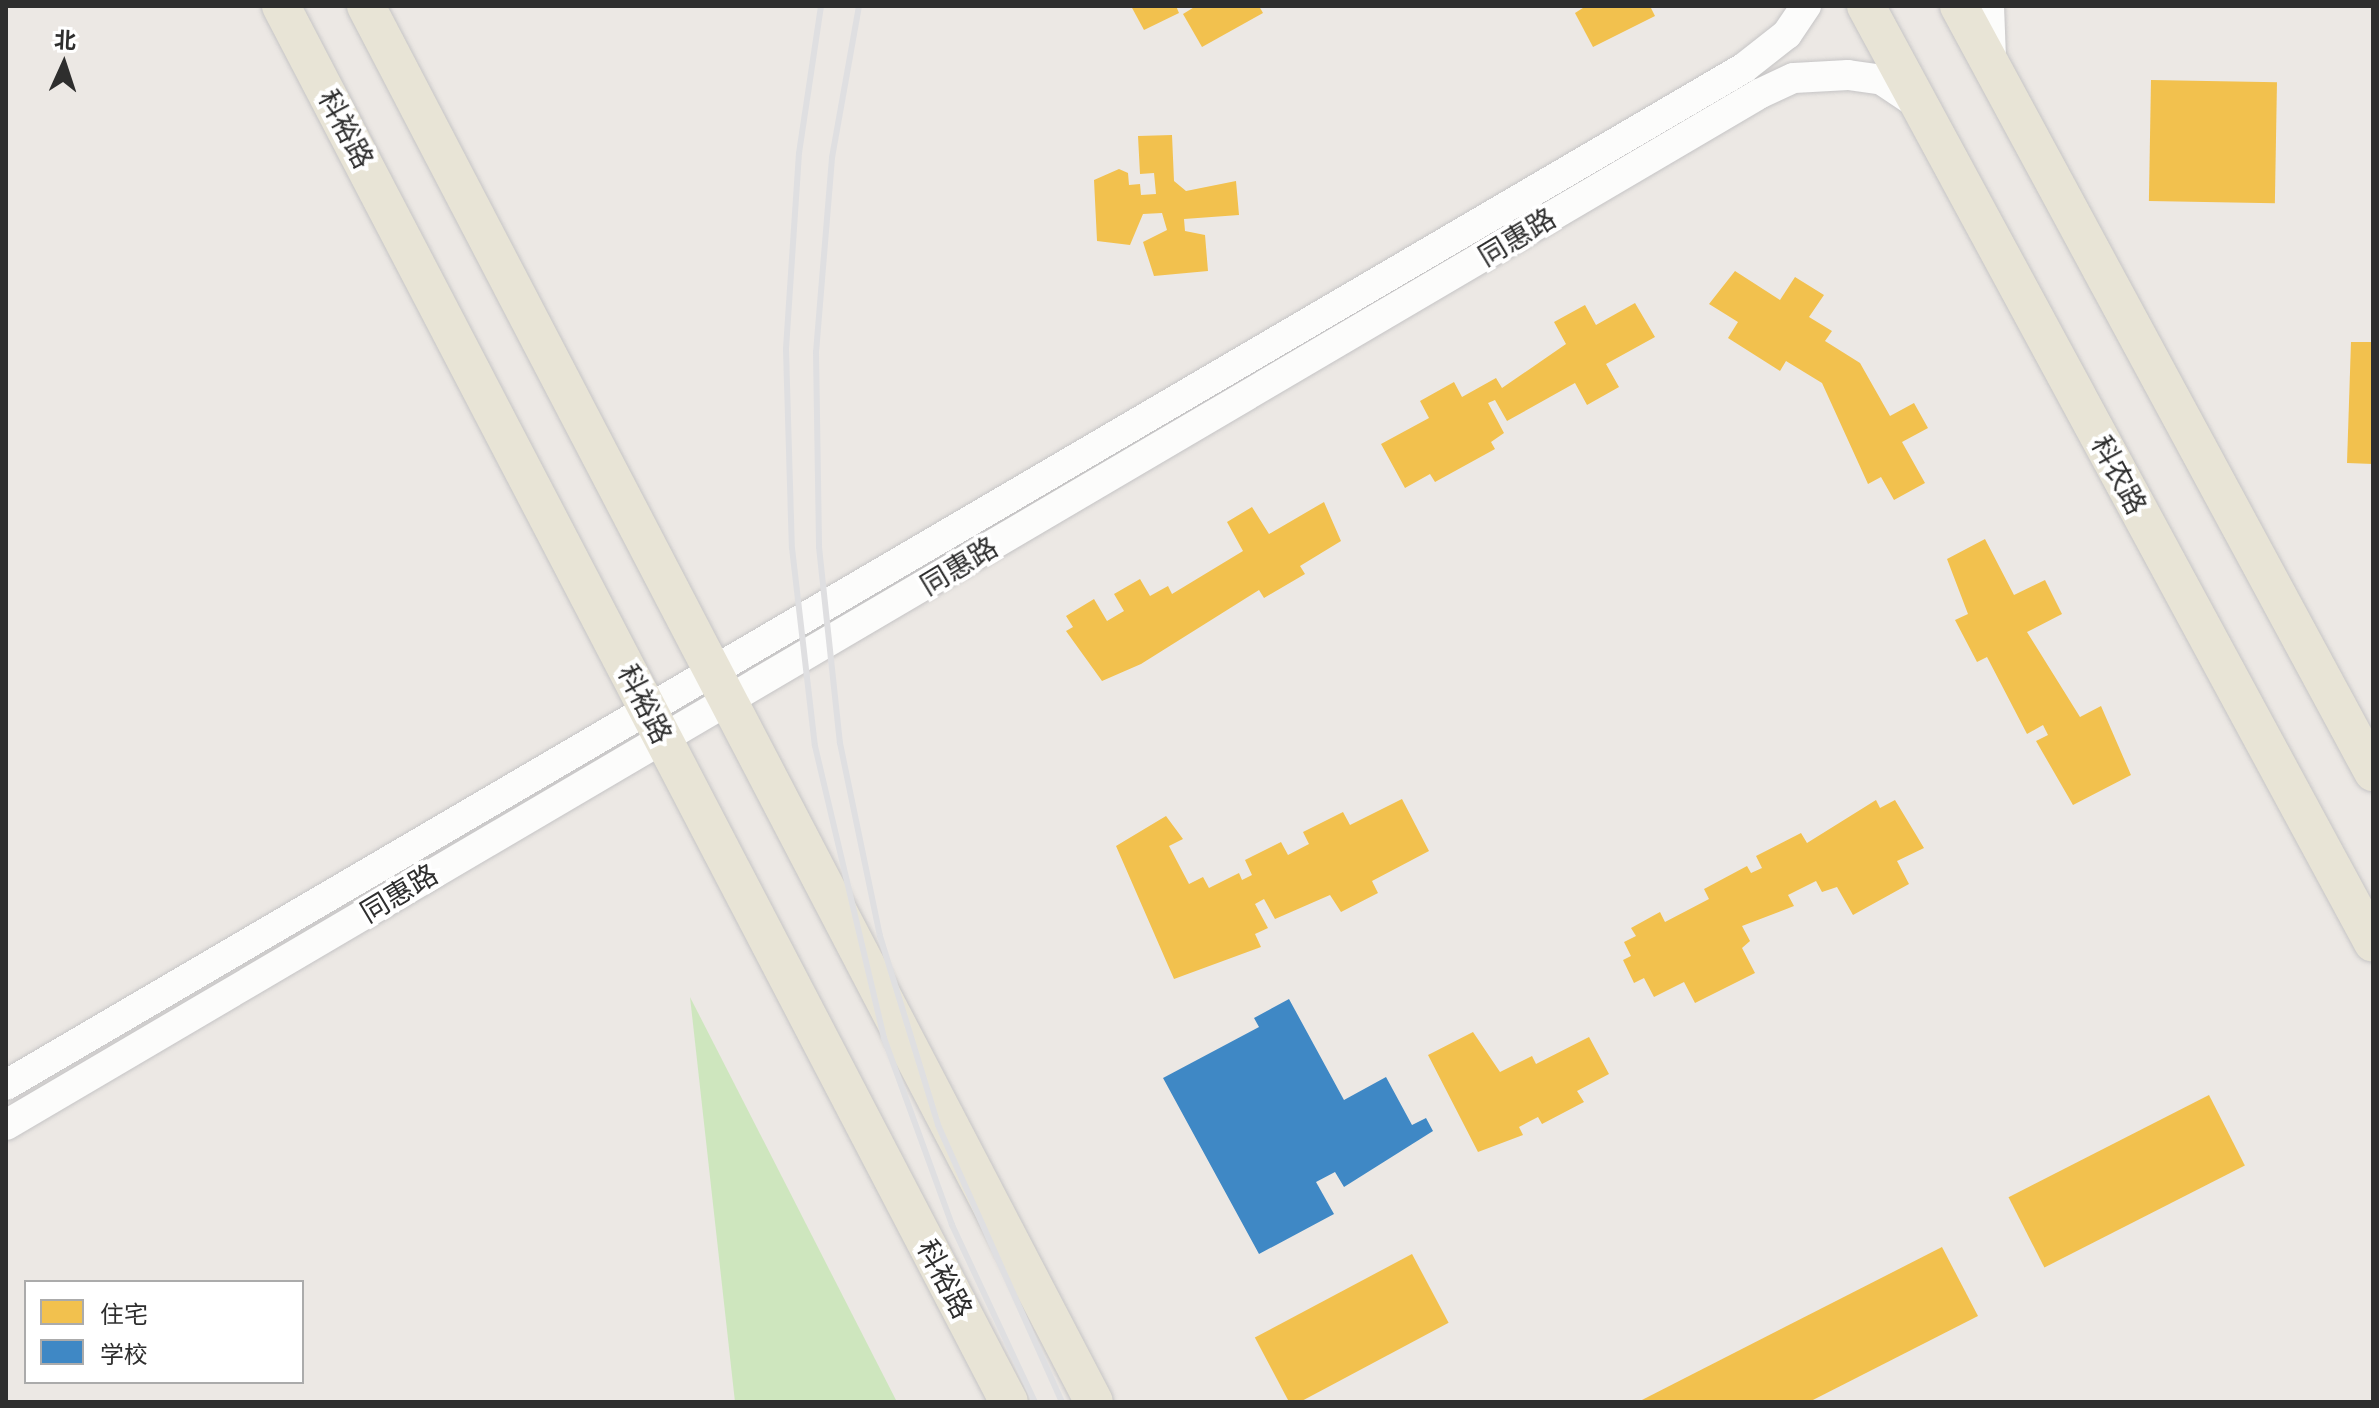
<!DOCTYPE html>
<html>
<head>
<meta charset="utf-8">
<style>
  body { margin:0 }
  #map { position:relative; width:2379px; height:1408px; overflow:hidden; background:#ece8e4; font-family:"Golos Text","Noto Sans SC",sans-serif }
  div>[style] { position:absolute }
  .green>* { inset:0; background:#cee6be }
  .homes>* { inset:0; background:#f2c14e; transform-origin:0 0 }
  .schools>* { inset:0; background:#3f88c5 }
  .roads { filter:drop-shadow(0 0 2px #c5c4c5) drop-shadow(0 0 2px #c5c4c5) }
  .minor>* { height:30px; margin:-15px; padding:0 15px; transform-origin:15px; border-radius:15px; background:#fcfcfb }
  .major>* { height:38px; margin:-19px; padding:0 19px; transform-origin:19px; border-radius:19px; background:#e8e4d6 }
  .rail>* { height:6px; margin:-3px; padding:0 3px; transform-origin:3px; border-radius:3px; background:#dfdfe1 }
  span { translate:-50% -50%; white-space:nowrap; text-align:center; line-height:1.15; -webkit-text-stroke:8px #fff; paint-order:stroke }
  .street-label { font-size:28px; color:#2e2e2e }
  .frame { position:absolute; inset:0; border:8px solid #2e2e2e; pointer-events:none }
  .legend { position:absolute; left:24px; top:1280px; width:280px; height:104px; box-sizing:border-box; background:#fff; border:2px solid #ababab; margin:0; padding:10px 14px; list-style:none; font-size:24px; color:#2e2e2e }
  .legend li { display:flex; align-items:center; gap:16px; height:40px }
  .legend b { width:40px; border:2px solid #ababab }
  .north { position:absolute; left:24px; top:24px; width:80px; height:80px; -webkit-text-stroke:6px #fff; paint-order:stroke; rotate:3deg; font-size:22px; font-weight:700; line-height:32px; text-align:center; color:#2e2e2e }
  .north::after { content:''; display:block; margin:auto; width:28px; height:36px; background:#2e2e2e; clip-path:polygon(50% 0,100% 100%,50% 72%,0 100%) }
</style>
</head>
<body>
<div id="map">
  <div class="green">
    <i style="clip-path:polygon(690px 997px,897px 1402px,735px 1402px)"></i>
  </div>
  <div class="homes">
    <i style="clip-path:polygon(1131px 6px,1176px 6px,1179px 13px,1144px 30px)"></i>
    <i style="clip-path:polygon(1196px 6px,1259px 6px,1263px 13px,1202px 47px,1183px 14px)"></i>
    <i style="clip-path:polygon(1586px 6px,1650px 6px,1655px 16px,1593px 47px,1575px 13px)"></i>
    <i style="left:2151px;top:80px;width:126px;height:121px;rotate:1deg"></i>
    <i style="clip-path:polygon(1172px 135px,1174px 181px,1186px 191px,1236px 181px,1239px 215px,1184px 219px,1185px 231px,1205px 235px,1208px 271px,1154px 276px,1143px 242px,1167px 230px,1162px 213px,1143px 214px,1130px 245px,1097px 241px,1094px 180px,1119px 169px,1128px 173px,1129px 185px,1140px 184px,1141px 195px,1156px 194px,1154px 173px,1140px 174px,1138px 136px)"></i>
    <i style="clip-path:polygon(1735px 271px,1780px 300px,1795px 277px,1824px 295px,1809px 317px,1832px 331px,1825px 341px,1860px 363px,1890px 416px,1914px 403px,1928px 428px,1902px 442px,1925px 483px,1894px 500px,1881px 477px,1868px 484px,1822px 383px,1786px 361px,1780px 371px,1728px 338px,1738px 322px,1709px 304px)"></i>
    <i style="clip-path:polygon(1635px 303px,1655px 337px,1606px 364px,1619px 387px,1587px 405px,1575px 383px,1507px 421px,1495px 400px,1488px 403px,1504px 433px,1491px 442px,1495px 449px,1435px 482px,1430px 474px,1405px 488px,1381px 444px,1429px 418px,1420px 401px,1454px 382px,1462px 397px,1496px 378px,1502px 388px,1566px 344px,1554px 322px,1585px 305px,1596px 325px)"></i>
    <i style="clip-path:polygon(2351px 342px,2373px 342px,2373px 464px,2347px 463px)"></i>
    <i style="clip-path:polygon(1324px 502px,1341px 541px,1300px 566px,1305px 574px,1264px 598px,1259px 590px,1141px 664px,1102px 681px,1066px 631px,1073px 627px,1066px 616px,1094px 599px,1107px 621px,1124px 611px,1114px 594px,1140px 579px,1150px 596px,1168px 586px,1172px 594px,1243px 551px,1227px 522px,1252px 507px,1269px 534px)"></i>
    <i style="clip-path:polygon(1985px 539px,2014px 595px,2045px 580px,2062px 614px,2027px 632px,2080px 717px,2101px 706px,2131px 775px,2073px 805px,2036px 741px,2048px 735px,2043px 725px,2027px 734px,1987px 657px,1977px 662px,1955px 620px,1968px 614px,1947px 559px)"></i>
    <i style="clip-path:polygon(1402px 799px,1429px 851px,1372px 881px,1378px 893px,1341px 912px,1330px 895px,1275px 919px,1264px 899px,1255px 904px,1268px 928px,1255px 934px,1261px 947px,1174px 979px,1116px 846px,1166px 816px,1183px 839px,1169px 846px,1189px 884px,1203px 877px,1209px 888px,1239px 873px,1242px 880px,1252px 875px,1245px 860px,1281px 842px,1288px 855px,1309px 844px,1303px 832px,1343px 812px,1350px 825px)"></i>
    <i style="clip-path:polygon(1876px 800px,1880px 808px,1895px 800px,1924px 848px,1897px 861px,1909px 884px,1853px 915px,1837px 887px,1822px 892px,1816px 881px,1788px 895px,1794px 906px,1742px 926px,1750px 941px,1742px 948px,1755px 973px,1695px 1003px,1684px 982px,1654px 997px,1644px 978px,1634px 983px,1623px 960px,1631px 956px,1624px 942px,1636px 936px,1631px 928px,1660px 912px,1665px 922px,1709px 899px,1704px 889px,1747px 866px,1751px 873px,1762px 868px,1756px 856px,1801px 833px,1807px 843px)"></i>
    <i style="clip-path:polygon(1473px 1032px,1500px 1072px,1532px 1056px,1536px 1064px,1589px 1037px,1609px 1074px,1577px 1091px,1584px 1102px,1542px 1124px,1538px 1117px,1519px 1127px,1523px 1135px,1478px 1152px,1428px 1055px)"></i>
    <i style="left:2209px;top:1095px;width:79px;height:225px;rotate:63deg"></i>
    <i style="clip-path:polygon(1942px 1247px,1978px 1316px,1809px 1402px,1638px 1402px)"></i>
    <i style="left:1412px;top:1254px;width:78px;height:178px;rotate:62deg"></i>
  </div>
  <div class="schools">
    <i style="clip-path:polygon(1289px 999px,1344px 1100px,1386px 1077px,1412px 1125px,1426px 1118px,1433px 1131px,1344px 1187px,1335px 1172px,1316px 1182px,1334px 1214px,1259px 1254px,1163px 1078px,1259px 1027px,1254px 1018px)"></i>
  </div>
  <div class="roads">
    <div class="minor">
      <i style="left:1989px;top:6px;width:53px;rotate:87.8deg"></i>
      <i style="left:6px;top:1085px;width:2015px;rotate:-30.34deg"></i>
      <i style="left:1745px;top:67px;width:53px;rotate:-38.2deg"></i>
      <i style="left:1787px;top:34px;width:34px;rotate:-56deg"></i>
      <i style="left:6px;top:1125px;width:2034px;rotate:-30.46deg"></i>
      <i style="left:1759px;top:94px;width:38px;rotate:-25deg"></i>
      <i style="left:1794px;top:78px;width:54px;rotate:-3.2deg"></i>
      <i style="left:1848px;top:75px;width:34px;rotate:8deg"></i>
      <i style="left:1882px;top:80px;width:45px;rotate:34deg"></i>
    </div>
    <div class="major">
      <i style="left:281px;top:6px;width:1574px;rotate:62.46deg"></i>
      <i style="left:366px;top:6px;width:1574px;rotate:62.46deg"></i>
      <i style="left:1866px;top:6px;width:1065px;rotate:61.58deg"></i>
      <i style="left:1959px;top:6px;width:871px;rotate:61.61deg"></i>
    </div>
  </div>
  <div class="rail">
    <i style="left:821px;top:6px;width:149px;rotate:98.5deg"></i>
    <i style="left:799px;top:153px;width:197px;rotate:93.8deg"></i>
    <i style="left:786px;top:350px;width:198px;rotate:88.3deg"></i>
    <i style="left:792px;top:548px;width:199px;rotate:83.4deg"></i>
    <i style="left:815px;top:746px;width:300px;rotate:76.7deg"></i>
    <i style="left:884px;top:1038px;width:199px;rotate:70deg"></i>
    <i style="left:952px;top:1225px;width:195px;rotate:64.9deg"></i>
    <i style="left:859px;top:6px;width:154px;rotate:100.1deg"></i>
    <i style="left:832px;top:158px;width:195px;rotate:94.7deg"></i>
    <i style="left:816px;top:352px;width:195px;rotate:89.1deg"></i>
    <i style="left:819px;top:547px;width:197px;rotate:83.9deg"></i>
    <i style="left:840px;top:743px;width:197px;rotate:78.3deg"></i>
    <i style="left:880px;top:936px;width:198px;rotate:72.9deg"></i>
    <i style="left:938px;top:1125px;width:303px;rotate:65.9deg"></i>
  </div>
  <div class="street-label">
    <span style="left:346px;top:129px;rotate:62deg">科裕路</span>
    <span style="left:1517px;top:237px;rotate:-31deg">同惠路</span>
    <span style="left:2119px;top:475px;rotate:62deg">科农路</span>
    <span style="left:959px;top:566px;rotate:-31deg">同惠路</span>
    <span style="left:645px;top:704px;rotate:63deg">科裕路</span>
    <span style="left:399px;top:893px;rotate:-31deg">同惠路</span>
    <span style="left:945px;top:1279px;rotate:62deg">科裕路</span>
  </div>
  <div class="frame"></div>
  <ul class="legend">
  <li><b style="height:22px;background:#f2c14e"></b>住宅</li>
  <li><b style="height:22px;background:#3f88c5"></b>学校</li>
  </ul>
  <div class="north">北</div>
</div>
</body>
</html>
